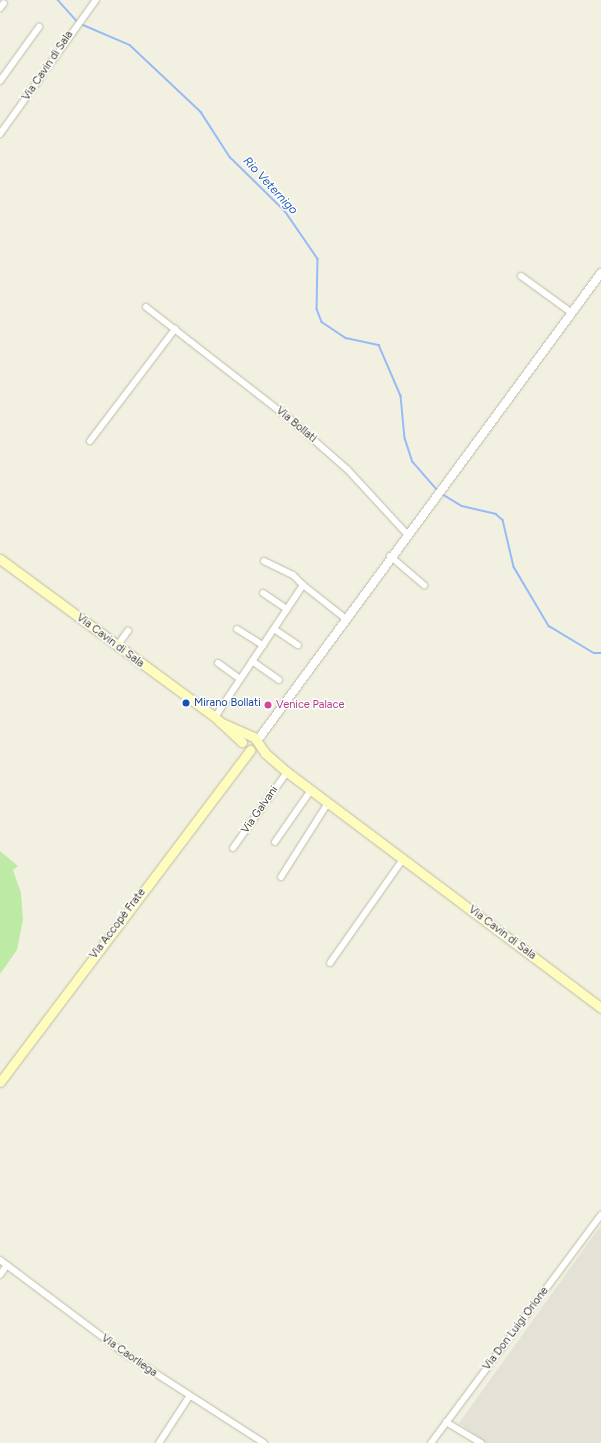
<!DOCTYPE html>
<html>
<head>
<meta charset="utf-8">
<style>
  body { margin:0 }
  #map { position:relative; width:601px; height:1443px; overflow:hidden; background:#f2f1e1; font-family:Figtree,sans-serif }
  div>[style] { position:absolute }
  .industrial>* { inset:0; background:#e4e1d7 }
  .green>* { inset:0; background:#bdeba5 }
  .stream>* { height:1.5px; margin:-0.75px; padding:0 0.75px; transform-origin:0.75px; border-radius:0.75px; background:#96bbf6 }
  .roads { filter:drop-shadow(0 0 1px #bebaa3) drop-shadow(0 0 1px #bebaa3) }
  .minor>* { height:6px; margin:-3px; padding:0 3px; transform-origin:3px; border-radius:3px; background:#fff }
  .tertiary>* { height:8px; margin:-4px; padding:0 4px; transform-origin:4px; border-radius:4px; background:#fff }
  .secondary>* { height:9px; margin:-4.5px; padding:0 4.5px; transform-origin:4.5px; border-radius:4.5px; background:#fffdbe }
  .dots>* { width:11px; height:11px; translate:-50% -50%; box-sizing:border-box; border:2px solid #fff; border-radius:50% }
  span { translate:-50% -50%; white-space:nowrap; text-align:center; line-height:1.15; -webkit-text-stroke:3px #fff; paint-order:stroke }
  .street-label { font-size:11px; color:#444031 }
  .transit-label { font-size:11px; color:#164399 }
  .left { translate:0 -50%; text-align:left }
  .hotel-label { font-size:11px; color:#b23c85 }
  .water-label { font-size:12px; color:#225ab8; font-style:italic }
</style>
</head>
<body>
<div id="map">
  <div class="industrial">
    <i style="clip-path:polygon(601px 1225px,601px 1443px,486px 1443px,459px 1423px)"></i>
  </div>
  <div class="green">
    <i style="clip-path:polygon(0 851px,18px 866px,13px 870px,21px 893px,23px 920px,17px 950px,0 974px)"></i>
  </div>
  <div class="stream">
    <i style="left:58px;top:0;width:30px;rotate:48deg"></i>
    <i style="left:81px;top:24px;width:53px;rotate:23.2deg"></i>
    <i style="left:130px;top:45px;width:98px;rotate:43.3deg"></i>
    <i style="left:201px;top:112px;width:54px;rotate:57.2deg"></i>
    <i style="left:230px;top:157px;width:77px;rotate:44.5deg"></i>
    <i style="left:285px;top:211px;width:58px;rotate:55.5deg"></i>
    <i style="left:318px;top:259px;width:50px;rotate:91.1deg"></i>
    <i style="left:317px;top:309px;width:14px;rotate:69deg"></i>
    <i style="left:322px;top:322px;width:29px;rotate:34deg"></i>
    <i style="left:346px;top:338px;width:34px;rotate:12deg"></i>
    <i style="left:379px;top:345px;width:56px;rotate:66.7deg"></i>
    <i style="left:401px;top:396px;width:42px;rotate:84.6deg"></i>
    <i style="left:405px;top:438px;width:25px;rotate:72deg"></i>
    <i style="left:413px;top:462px;width:37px;rotate:49deg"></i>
    <i style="left:442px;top:494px;width:23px;rotate:31deg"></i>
    <i style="left:462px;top:506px;width:35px;rotate:13deg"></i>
    <i style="left:496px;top:514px;width:9px;rotate:41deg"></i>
    <i style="left:503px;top:520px;width:48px;rotate:76.8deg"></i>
    <i style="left:514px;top:567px;width:69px;rotate:59.3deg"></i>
    <i style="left:549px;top:626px;width:52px;rotate:31deg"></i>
    <i style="left:594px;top:653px;width:7px"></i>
  </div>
  <div class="roads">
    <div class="minor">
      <i style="left:0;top:8px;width:6px;rotate:-51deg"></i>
      <i style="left:0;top:81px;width:67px;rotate:-54.2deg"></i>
      <i style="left:0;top:134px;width:165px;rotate:-54.4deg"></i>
      <i style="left:521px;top:276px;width:63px;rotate:36deg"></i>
      <i style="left:146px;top:307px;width:182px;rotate:37.9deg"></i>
      <i style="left:290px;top:419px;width:76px;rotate:41.3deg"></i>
      <i style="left:347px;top:469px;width:87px;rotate:47.3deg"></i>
      <i style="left:90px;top:441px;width:141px;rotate:-52.8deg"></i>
      <i style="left:390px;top:556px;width:45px;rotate:40.5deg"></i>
      <i style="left:264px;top:561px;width:32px;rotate:26deg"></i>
      <i style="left:293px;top:575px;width:14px;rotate:45deg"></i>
      <i style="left:263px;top:593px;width:29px;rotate:34deg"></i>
      <i style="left:237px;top:629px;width:31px;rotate:32deg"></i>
      <i style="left:274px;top:629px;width:29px;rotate:34deg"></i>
      <i style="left:117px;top:646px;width:19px;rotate:-54deg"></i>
      <i style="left:252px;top:661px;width:33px;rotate:35deg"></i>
      <i style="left:218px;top:663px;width:27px;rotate:36deg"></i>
      <i style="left:215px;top:717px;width:159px;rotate:-56.3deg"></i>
      <i style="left:303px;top:585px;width:53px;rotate:38.2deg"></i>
      <i style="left:275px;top:842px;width:63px;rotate:-55.3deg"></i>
      <i style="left:233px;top:848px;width:93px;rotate:-54.6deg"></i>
      <i style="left:281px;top:877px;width:88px;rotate:-57.6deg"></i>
      <i style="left:330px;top:963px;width:127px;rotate:-54.9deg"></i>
      <i style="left:0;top:1260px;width:151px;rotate:36.9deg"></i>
      <i style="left:121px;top:1351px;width:170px;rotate:32.8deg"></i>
      <i style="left:0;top:1275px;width:12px;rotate:-55deg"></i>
      <i style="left:446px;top:1422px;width:41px;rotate:31deg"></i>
      <i style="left:159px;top:1443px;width:55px;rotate:-56.9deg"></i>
      <i style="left:431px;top:1443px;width:284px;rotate:-53.3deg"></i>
    </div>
    <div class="tertiary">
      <i style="left:257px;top:741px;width:581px;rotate:-53.68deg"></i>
    </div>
    <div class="secondary">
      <i style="left:0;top:559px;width:267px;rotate:36.3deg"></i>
      <i style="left:215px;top:717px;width:37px;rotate:43deg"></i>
      <i style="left:220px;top:722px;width:37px;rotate:24deg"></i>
      <i style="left:254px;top:737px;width:19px;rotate:55deg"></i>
      <i style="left:265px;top:753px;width:29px;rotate:41deg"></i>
      <i style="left:287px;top:772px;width:393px;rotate:36.9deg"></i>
      <i style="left:0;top:1082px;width:416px;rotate:-53deg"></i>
    </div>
  </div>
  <div class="dots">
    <i style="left:186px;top:703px;background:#1a4fb4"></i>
    <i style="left:268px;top:705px;background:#d1479c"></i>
  </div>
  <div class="street-label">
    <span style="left:48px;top:66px;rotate:-56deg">Via Cavin di Sala</span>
    <span style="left:296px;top:425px;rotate:40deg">Via Bollati</span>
    <span style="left:110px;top:641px;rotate:37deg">Via Cavin di Sala</span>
    <span style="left:260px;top:810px;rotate:-55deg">Via Galvani</span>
    <span style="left:118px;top:924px;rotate:-53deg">Via Accopè Frate</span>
    <span style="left:502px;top:933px;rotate:37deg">Via Cavin di Sala</span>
    <span style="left:516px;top:1329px;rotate:-53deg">Via Don Luigi Orione</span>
    <span style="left:129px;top:1356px;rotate:35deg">Via Caorliega</span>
  </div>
  <div class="transit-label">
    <span class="left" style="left:194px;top:703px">Mirano Bollati</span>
  </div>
  <div class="hotel-label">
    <span class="left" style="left:276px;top:705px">Venice Palace</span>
  </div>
  <div class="water-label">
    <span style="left:270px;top:186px;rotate:47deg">Rio Veternigo</span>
  </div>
</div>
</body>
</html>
